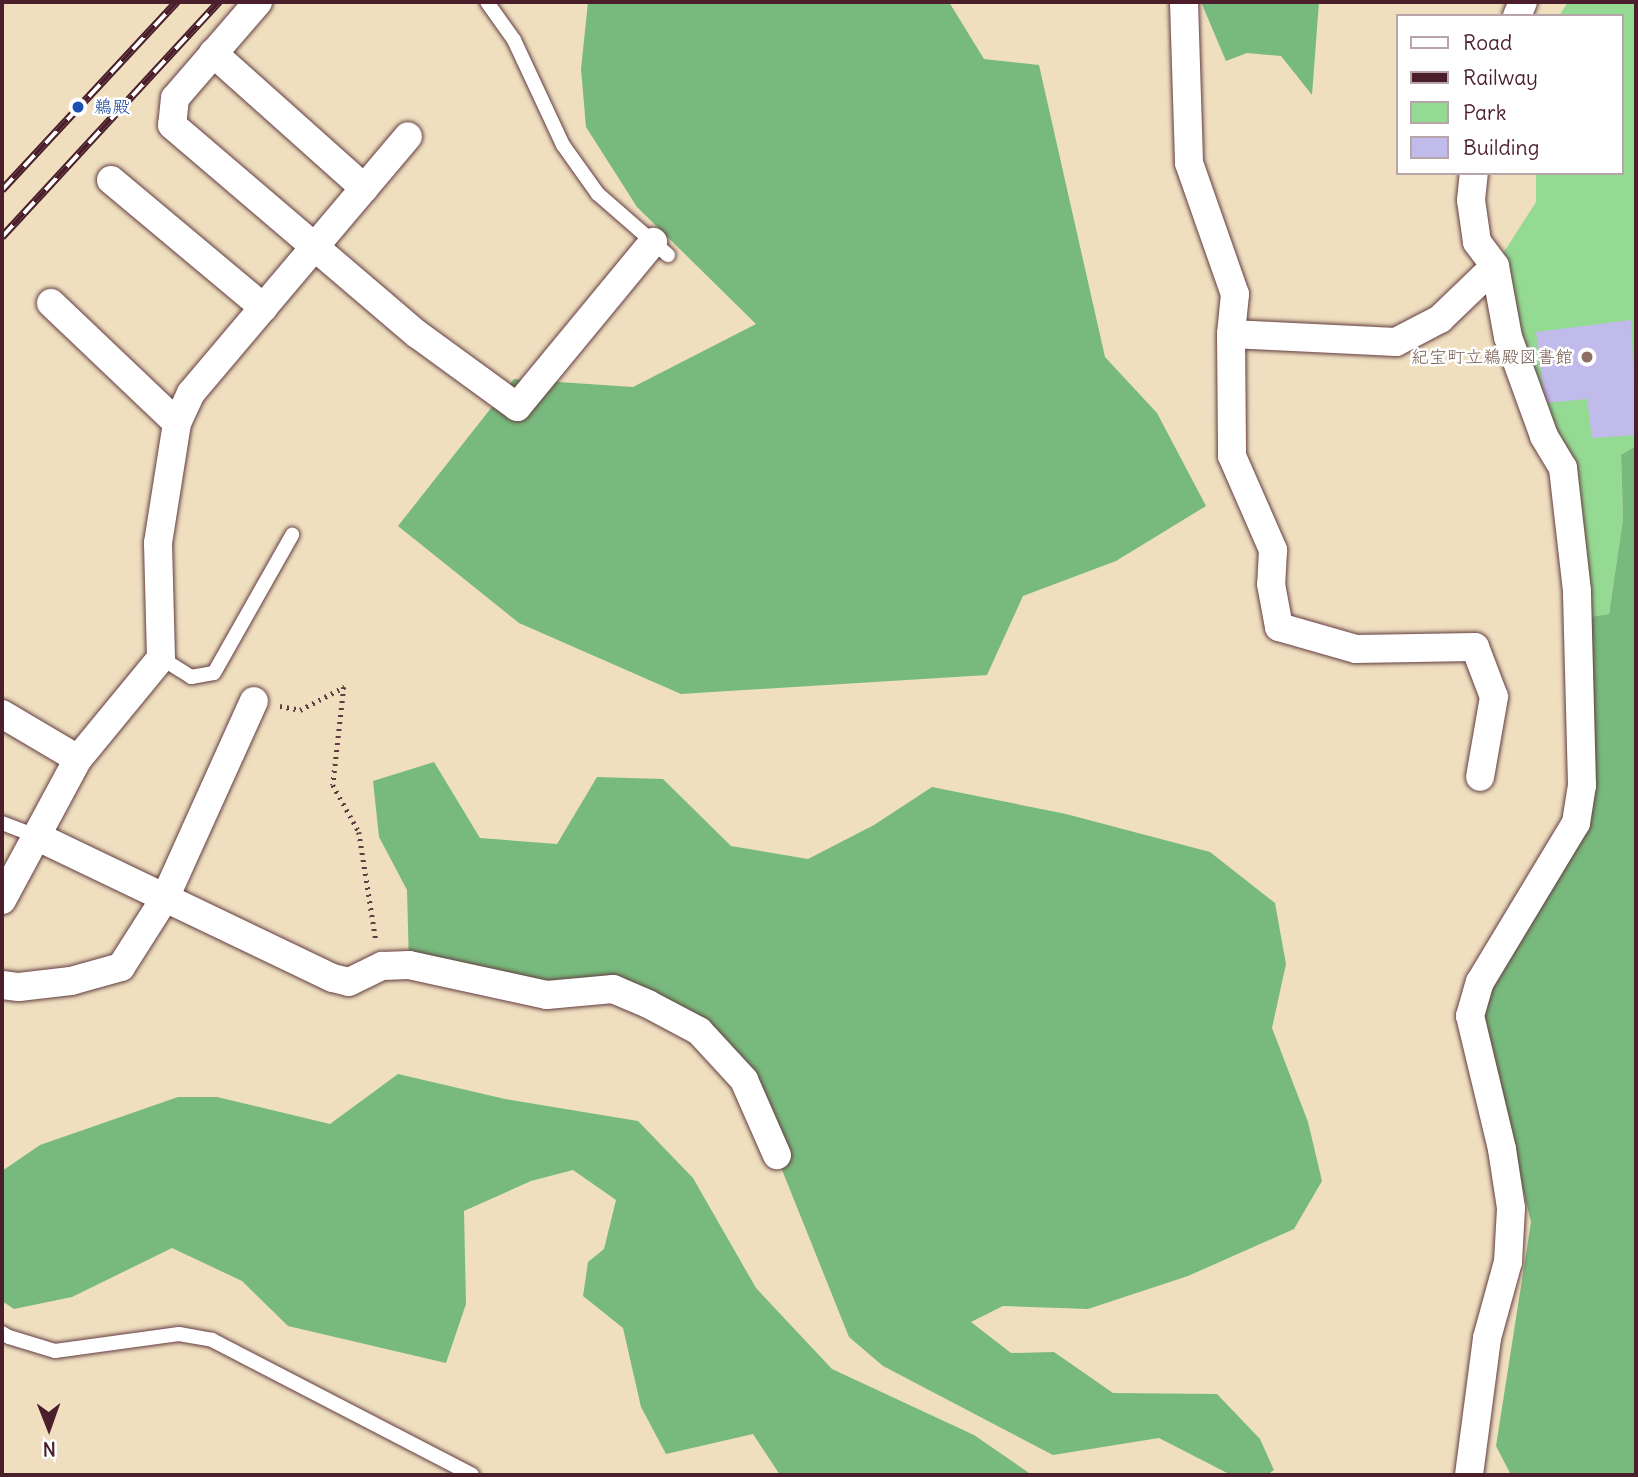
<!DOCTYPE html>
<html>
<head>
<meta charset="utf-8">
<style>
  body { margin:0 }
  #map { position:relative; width:1638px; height:1477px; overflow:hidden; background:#efdfbf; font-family:Delius,"Klee One",sans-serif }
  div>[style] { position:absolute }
  .green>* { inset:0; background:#95da93 }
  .forest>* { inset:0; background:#78ba7d }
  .building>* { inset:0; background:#c1bbeb }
  .path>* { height:4.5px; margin-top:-2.25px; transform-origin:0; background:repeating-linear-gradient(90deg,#633c41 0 2px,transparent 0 7px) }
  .roads { filter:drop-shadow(0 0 2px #633c41) drop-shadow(0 0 2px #633c41) }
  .lane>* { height:14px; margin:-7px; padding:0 7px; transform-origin:7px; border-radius:7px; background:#fff }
  .street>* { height:28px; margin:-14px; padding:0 14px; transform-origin:14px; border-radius:14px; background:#fff }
  .rail>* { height:8px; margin-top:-4px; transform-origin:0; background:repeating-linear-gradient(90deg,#fff 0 16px,#4a1f2b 0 32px); box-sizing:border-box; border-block:2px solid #4a1f2b }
  .dots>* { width:19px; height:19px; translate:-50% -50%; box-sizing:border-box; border:4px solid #fff; border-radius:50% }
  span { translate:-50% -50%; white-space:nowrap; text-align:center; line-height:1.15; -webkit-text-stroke:5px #fff; paint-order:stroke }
  .transit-label { font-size:18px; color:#164399 }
  .left { translate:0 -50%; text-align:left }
  .education-label { font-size:18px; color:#785e54 }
  .right { translate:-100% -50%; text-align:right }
  .frame { position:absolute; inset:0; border:4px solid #4a1f2b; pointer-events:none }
  .legend { position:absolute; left:1396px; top:14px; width:228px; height:161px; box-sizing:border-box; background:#fff; border:2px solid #b7a5aa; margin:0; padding:9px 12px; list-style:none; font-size:21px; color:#4a1f2b }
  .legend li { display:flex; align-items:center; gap:14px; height:35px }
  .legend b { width:35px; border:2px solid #b7a5aa }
  .north { position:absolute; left:14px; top:1393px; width:70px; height:70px; -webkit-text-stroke:5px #fff; paint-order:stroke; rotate:179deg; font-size:19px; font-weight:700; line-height:28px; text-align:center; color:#4a1f2b }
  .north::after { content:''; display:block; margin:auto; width:24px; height:32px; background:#4a1f2b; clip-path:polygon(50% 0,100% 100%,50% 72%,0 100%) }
</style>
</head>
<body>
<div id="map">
  <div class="green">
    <i style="clip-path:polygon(1568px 2px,1636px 2px,1636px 447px,1621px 456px,1623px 519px,1609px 614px,1577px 619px,1563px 475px,1495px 266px,1536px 202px,1536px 173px,1622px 173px,1622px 16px,1559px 16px)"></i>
  </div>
  <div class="forest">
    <i style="clip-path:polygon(588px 2px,949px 2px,984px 59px,1039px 65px,1105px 357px,1157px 413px,1206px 506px,1116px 561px,1023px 596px,987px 675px,681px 694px,519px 623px,398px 526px,514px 379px,633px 387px,756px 324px,637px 207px,586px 127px,581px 69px)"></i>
    <i style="clip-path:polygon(1201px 2px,1319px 2px,1312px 95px,1281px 56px,1247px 53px,1226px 61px)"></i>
    <i style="clip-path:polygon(1636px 446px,1636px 1475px,1511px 1475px,1496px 1446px,1531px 1222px,1480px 1016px,1494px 974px,1587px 826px,1577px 619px,1609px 614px,1623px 519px,1621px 455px)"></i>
    <i style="clip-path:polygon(434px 762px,480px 838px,557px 844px,597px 777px,663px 779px,731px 846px,808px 859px,874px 825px,932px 787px,1066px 814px,1210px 852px,1275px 903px,1286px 964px,1272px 1028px,1308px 1122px,1322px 1181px,1294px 1229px,1188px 1276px,1088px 1309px,1003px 1306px,971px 1322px,1011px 1353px,1054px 1352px,1113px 1393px,1217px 1394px,1260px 1439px,1274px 1470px,1267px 1475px,1231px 1475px,1159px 1438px,1053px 1455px,883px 1366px,849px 1337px,764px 1125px,699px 1031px,613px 989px,409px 965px,407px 890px,379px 837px,373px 781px)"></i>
    <i style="clip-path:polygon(398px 1074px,505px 1099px,638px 1121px,693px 1178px,756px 1288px,832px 1369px,974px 1435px,1032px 1475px,780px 1475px,753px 1434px,666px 1454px,641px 1407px,623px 1328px,583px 1296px,588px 1262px,604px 1249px,616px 1200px,573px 1170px,531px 1181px,464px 1211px,466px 1304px,446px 1363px,288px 1326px,242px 1281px,172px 1248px,72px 1297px,14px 1309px,2px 1301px,2px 1171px,40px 1145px,178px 1097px,217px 1097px,330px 1124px)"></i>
  </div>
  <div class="building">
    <i style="clip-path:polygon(1631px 320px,1636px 435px,1592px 438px,1587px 399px,1545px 403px,1536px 332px)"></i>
  </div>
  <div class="path">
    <i style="left:280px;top:706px;width:20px;rotate:11deg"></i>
    <i style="left:300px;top:710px;width:50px;rotate:-27.6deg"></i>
    <i style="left:344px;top:687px;width:99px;rotate:96.4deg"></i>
    <i style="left:333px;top:785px;width:54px;rotate:61deg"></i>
    <i style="left:359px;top:832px;width:109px;rotate:81.1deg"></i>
  </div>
  <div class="roads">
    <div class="lane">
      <i style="left:487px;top:2px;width:47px;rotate:54.6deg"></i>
      <i style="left:514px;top:40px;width:116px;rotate:65deg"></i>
      <i style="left:563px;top:145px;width:60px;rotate:54.5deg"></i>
      <i style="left:598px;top:194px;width:93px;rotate:41.1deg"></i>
      <i style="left:161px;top:658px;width:36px;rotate:32deg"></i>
      <i style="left:191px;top:677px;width:23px;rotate:-10deg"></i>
      <i style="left:214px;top:673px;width:159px;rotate:-60.5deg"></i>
      <i style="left:2px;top:823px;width:36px;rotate:21deg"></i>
      <i style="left:2px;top:1333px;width:8px;rotate:30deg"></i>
      <i style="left:9px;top:1337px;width:48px;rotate:16.9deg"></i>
      <i style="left:55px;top:1351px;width:125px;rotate:-7.8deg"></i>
      <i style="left:179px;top:1334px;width:34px;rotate:10deg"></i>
      <i style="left:212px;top:1340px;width:293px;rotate:27.4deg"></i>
    </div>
    <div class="street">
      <i style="left:258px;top:2px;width:127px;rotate:130.8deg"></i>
      <i style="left:175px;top:98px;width:27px;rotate:96deg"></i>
      <i style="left:172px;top:125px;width:322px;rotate:40.5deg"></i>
      <i style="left:417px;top:334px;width:124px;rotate:36.1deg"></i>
      <i style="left:517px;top:407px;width:214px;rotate:-50.5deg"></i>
      <i style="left:1184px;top:2px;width:161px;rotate:88.2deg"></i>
      <i style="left:1189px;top:163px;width:139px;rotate:70.7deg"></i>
      <i style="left:1235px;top:294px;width:40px;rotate:95.7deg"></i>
      <i style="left:1231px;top:334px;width:165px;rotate:2.8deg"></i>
      <i style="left:1396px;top:342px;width:50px;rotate:-27.6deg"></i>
      <i style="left:1440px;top:319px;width:76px;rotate:-43.9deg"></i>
      <i style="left:1517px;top:16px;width:15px;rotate:-67deg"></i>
      <i style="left:213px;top:53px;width:203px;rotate:41.8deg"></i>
      <i style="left:111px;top:180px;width:199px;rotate:39.9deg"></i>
      <i style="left:51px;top:303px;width:174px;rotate:43.6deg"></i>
      <i style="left:1231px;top:334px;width:122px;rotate:89.5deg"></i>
      <i style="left:1232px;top:456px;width:103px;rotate:66.4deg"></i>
      <i style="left:1273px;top:550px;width:34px;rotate:93deg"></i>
      <i style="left:1271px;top:584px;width:44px;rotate:79.5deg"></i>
      <i style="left:1279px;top:627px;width:80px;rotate:15.9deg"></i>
      <i style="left:1356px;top:649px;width:119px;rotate:-1deg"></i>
      <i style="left:1475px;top:647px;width:53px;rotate:69.2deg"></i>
      <i style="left:1494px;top:697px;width:81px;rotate:99.9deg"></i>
      <i style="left:2px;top:714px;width:88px;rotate:30.6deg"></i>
      <i style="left:36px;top:836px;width:329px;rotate:25.6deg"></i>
      <i style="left:333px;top:978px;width:16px;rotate:14deg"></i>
      <i style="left:349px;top:982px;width:37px;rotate:-26deg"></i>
      <i style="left:382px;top:966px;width:27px;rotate:-2deg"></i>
      <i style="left:409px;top:965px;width:141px;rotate:12.3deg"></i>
      <i style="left:547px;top:995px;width:66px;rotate:-5.2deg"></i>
      <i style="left:613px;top:989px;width:38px;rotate:23deg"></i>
      <i style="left:648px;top:1004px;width:58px;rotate:27.9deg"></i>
      <i style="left:699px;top:1031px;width:67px;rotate:47.4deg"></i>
      <i style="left:744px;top:1080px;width:82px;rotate:66.3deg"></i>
      <i style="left:2px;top:900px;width:160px;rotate:-61.7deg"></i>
      <i style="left:78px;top:759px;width:131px;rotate:-50.6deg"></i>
      <i style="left:161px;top:658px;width:115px;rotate:-91.5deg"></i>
      <i style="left:158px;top:543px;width:121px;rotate:-81deg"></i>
      <i style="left:177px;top:423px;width:33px;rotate:-65deg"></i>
      <i style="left:191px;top:393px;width:336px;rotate:-49.8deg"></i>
      <i style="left:2px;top:985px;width:17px;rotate:7deg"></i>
      <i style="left:19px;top:987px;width:52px;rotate:-6.6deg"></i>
      <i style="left:71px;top:981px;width:52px;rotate:-15.6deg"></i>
      <i style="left:121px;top:967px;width:82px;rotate:-57.5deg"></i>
      <i style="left:165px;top:898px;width:216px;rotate:-65.7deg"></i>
      <i style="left:1469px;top:1475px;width:138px;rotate:-82.5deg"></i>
      <i style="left:1487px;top:1338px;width:79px;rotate:-74.6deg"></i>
      <i style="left:1508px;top:1262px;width:54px;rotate:-86.8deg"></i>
      <i style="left:1511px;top:1208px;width:60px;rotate:-98.7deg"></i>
      <i style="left:1502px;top:1149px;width:137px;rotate:-103.5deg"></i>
      <i style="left:1470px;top:1016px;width:35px;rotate:-74deg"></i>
      <i style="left:1480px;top:982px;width:186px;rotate:-58.9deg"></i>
      <i style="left:1576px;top:823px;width:38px;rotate:-81deg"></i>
      <i style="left:1582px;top:785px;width:194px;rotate:-91.5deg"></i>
      <i style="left:1577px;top:591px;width:124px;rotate:-96.5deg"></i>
      <i style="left:1563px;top:468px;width:37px;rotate:-121deg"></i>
      <i style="left:1544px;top:436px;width:105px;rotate:-110deg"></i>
      <i style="left:1508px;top:337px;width:72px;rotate:-100.4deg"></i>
      <i style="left:1495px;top:266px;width:30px;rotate:-127deg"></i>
      <i style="left:1477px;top:242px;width:42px;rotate:-98.1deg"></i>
      <i style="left:1471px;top:200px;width:27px;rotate:-84deg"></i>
    </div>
  </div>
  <div class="rail">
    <i style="left:2px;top:190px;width:257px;rotate:-47.1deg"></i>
    <i style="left:2px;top:237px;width:320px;rotate:-47.3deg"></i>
  </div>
  <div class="dots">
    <i style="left:78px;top:107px;background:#1a4fb4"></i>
    <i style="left:1587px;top:357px;background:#8d6e63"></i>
  </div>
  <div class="transit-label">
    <span class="left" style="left:94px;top:107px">鵜殿</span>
  </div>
  <div class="education-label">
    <span class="right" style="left:1573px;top:357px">紀宝町立鵜殿図書館</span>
  </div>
  <div class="frame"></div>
  <ul class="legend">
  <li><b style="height:9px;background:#fff"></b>Road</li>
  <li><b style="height:9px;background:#4a1f2b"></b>Railway</li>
  <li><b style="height:19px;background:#95da93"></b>Park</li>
  <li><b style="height:19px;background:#c1bbeb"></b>Building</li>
  </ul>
  <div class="north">N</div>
</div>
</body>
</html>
